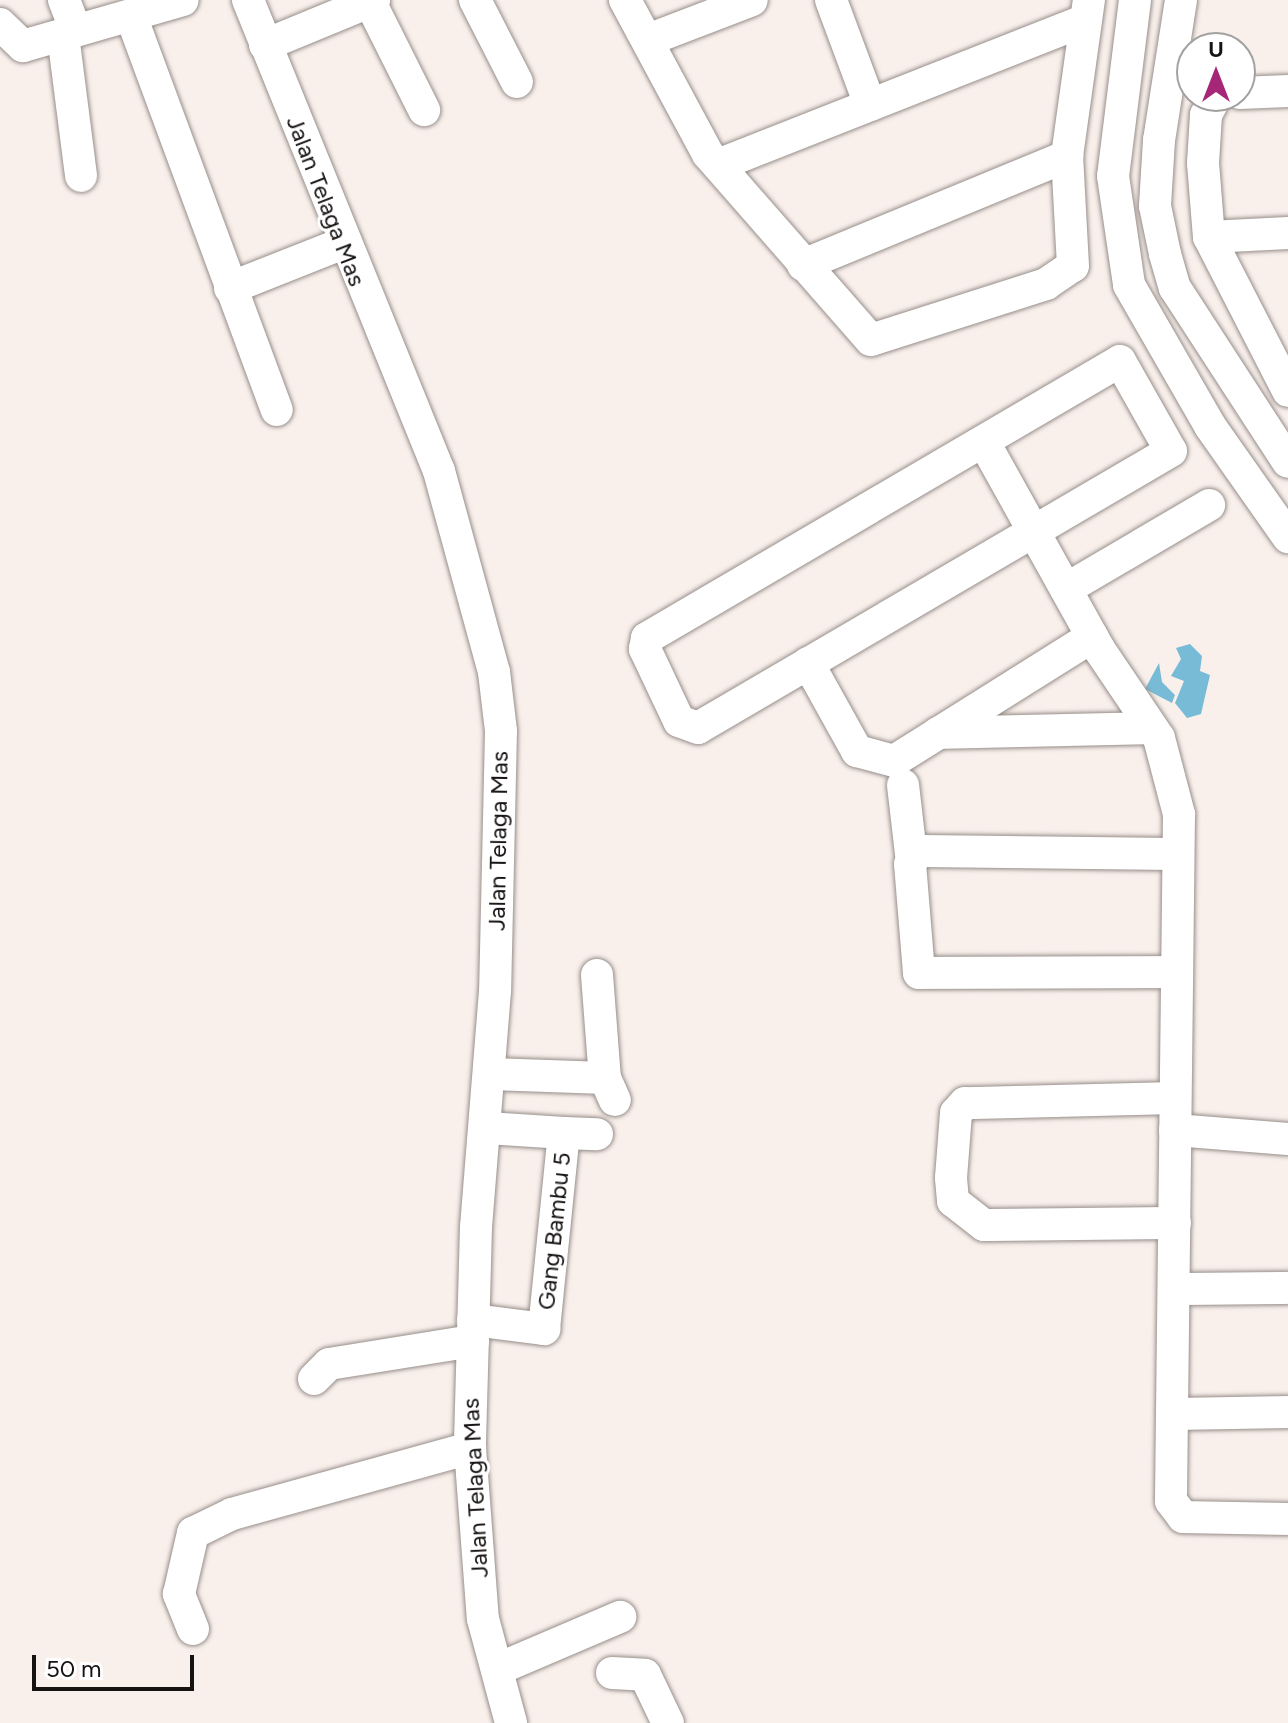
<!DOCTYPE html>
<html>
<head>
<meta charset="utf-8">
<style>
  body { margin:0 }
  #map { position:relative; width:1288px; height:1723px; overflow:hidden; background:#f9f0ec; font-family:Figtree,sans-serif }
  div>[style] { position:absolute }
  .water>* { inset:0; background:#77bbd7 }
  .roads { filter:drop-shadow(0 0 2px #978e8a) drop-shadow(0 0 2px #978e8a) }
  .minor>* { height:32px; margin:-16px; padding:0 16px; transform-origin:16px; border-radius:16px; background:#fff }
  span { translate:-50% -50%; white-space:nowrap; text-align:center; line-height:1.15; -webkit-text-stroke:6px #fff; paint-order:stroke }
  .street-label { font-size:24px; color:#161312 }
  .north { position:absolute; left:1176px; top:32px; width:80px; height:80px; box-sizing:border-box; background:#fff; border:2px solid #a2a1a0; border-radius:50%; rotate:0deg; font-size:22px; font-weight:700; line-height:32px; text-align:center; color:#161312 }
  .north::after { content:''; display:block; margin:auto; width:28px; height:36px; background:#a62777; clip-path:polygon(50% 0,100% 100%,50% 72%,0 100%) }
  .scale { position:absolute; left:32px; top:1655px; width:162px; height:36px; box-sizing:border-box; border:4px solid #161312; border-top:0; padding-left:10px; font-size:24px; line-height:28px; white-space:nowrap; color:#161312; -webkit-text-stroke:6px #fff; paint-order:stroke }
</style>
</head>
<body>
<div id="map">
  <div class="water">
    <i style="clip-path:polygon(1190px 644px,1202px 656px,1200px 671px,1210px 675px,1201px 714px,1187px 718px,1175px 703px,1184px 681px,1171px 676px,1181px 659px,1176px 648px)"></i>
    <i style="clip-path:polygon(1159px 663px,1162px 682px,1175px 695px,1172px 703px,1145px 689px)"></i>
  </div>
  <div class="roads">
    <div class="minor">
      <i style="left:64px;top:0;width:33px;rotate:69deg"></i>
      <i style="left:248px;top:0;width:508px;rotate:67.93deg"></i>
      <i style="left:439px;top:471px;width:208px;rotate:74.7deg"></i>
      <i style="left:494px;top:672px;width:59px;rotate:83.2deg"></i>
      <i style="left:501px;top:731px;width:260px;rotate:91.3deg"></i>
      <i style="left:495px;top:991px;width:237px;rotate:94.6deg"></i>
      <i style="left:476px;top:1227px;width:221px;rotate:91.6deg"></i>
      <i style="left:470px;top:1448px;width:171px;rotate:85.7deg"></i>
      <i style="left:483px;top:1619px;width:108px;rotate:74.9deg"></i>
      <i style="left:475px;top:0;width:92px;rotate:62.9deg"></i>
      <i style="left:625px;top:0;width:175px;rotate:61.7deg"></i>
      <i style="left:708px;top:154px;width:247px;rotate:48.8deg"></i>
      <i style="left:871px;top:340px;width:184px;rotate:-17.7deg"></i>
      <i style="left:1046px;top:284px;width:32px;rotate:-34deg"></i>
      <i style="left:1073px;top:266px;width:110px;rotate:-93.1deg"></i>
      <i style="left:1067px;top:156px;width:158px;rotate:-82deg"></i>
      <i style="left:831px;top:0;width:112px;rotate:69.6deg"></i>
      <i style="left:1135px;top:0;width:177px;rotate:97.1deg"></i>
      <i style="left:1113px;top:176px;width:110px;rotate:81.6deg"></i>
      <i style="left:1129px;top:285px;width:163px;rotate:60.1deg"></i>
      <i style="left:1210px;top:426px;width:136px;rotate:54.9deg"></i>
      <i style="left:1181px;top:0;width:142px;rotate:98.9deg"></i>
      <i style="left:1159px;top:140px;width:66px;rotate:93.5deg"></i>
      <i style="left:1155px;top:206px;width:49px;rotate:78.2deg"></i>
      <i style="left:1165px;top:254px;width:35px;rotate:74deg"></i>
      <i style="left:1175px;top:288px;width:207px;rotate:57deg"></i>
      <i style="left:370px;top:2px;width:121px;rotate:63.4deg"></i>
      <i style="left:131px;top:16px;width:420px;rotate:69.7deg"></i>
      <i style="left:0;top:24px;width:32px;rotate:44deg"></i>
      <i style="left:23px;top:46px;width:166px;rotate:-16deg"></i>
      <i style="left:63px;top:35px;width:142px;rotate:82.7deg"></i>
      <i style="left:648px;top:40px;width:111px;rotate:-21deg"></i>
      <i style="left:265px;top:45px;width:118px;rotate:-22.4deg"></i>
      <i style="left:1240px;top:93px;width:48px;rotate:-2.4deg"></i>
      <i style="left:1216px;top:96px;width:21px;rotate:118deg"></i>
      <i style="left:1206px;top:115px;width:48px;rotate:93.6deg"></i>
      <i style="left:1203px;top:163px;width:74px;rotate:85.4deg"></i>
      <i style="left:1209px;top:237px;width:173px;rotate:62.8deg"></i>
      <i style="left:718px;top:165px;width:393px;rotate:-21.5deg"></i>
      <i style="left:1209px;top:237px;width:79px;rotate:-2.9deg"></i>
      <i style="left:803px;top:265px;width:286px;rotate:-22.4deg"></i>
      <i style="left:230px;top:288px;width:119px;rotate:-21.6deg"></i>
      <i style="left:1120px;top:361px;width:103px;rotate:60.5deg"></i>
      <i style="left:1171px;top:451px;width:548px;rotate:149.65deg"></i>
      <i style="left:698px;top:728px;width:20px;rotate:-160deg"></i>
      <i style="left:679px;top:721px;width:80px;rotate:-115.3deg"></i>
      <i style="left:645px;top:649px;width:11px;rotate:-80deg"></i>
      <i style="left:647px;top:638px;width:548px;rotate:-30.35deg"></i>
      <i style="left:985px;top:444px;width:235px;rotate:60.9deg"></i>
      <i style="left:1099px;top:649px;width:107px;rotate:56deg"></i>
      <i style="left:1159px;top:738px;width:79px;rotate:75.3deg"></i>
      <i style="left:1179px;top:814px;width:687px;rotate:90.67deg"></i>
      <i style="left:1171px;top:1501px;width:20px;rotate:53deg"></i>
      <i style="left:1183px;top:1517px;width:105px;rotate:1.1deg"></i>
      <i style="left:1066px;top:589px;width:166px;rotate:-30.4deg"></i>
      <i style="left:808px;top:663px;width:101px;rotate:60.9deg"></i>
      <i style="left:857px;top:751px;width:38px;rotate:15deg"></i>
      <i style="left:894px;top:761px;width:234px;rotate:-32.1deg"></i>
      <i style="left:938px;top:733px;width:213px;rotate:-1.3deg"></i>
      <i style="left:903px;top:785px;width:69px;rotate:83.4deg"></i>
      <i style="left:1175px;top:972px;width:256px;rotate:179.8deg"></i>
      <i style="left:919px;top:973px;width:109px;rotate:-94.7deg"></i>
      <i style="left:910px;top:864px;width:15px;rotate:-58deg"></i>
      <i style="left:918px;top:851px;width:260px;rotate:0.7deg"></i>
      <i style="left:597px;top:975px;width:103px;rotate:85.6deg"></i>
      <i style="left:605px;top:1078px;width:24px;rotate:66deg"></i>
      <i style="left:491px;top:1074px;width:114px;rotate:2deg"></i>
      <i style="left:1175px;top:1098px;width:210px;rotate:178.6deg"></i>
      <i style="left:965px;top:1103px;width:13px;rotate:132deg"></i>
      <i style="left:956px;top:1113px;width:65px;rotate:94.4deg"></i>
      <i style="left:951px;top:1178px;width:23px;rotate:85deg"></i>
      <i style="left:953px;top:1201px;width:39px;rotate:38deg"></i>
      <i style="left:984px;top:1225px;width:191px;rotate:-0.6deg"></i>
      <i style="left:1175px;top:1130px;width:113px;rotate:4.6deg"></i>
      <i style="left:564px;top:1133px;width:33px;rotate:2deg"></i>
      <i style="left:1175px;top:1289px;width:113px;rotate:-0.5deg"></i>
      <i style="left:473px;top:1320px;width:72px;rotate:7.2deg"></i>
      <i style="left:544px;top:1329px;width:197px;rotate:-84.2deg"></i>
      <i style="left:564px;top:1133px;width:77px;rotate:-176.3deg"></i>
      <i style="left:314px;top:1379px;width:21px;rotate:-45deg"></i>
      <i style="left:329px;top:1364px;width:146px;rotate:-9.1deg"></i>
      <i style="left:1176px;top:1414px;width:112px;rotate:-1deg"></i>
      <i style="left:193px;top:1629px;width:38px;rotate:-112deg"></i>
      <i style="left:179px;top:1594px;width:63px;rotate:-77.1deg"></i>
      <i style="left:193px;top:1533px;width:43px;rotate:-26deg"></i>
      <i style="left:232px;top:1514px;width:247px;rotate:-15.5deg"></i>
      <i style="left:498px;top:1669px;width:133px;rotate:-23.1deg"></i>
      <i style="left:612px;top:1673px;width:33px;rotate:3deg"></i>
      <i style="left:645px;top:1675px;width:53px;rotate:64.4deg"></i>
    </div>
  </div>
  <div class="street-label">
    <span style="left:326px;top:201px;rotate:69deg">Jalan Telaga Mas</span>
    <span style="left:498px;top:841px;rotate:-89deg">Jalan Telaga Mas</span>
    <span style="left:554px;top:1231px;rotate:-84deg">Gang Bambu 5</span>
    <span style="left:475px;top:1488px;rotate:-93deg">Jalan Telaga Mas</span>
  </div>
  <div class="north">U</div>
  <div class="scale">50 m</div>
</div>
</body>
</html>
